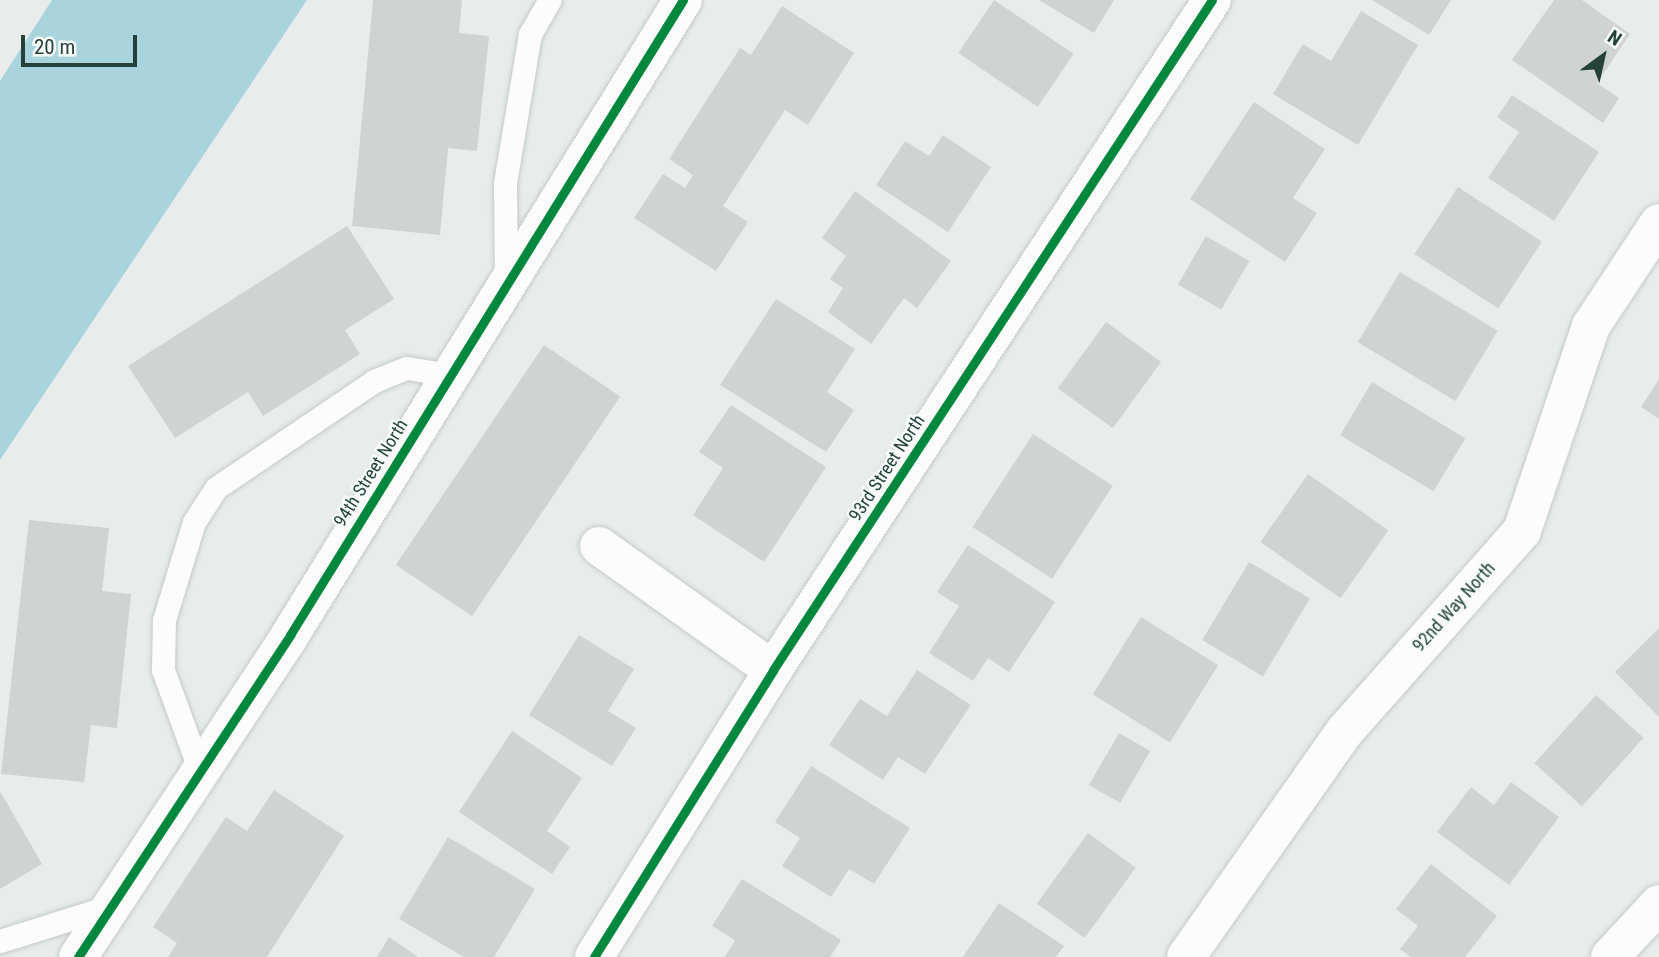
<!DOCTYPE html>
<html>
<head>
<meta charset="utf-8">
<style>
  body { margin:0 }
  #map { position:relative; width:1659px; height:957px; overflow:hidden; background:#e8edeb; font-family:"Roboto Condensed",sans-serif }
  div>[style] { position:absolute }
  .water>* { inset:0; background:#a9d4db }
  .building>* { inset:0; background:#cfd4d2; transform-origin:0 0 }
  .roads { filter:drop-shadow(0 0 2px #c5cac8) drop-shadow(0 0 2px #c5cac8) }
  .lane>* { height:23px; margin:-11.5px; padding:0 11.5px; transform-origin:11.5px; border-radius:11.5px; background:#fcfcfc }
  .street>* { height:38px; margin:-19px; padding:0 19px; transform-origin:19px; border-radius:19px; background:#fcfcfc }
  .cycleway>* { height:9px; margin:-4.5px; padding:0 4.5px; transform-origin:4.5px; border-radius:4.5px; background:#00873e }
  span { translate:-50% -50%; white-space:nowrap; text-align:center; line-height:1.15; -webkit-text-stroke:5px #f7fbf9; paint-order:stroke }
  .street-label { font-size:18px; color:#24423a }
  .north { position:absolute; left:1568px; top:21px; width:70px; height:70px; -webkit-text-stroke:5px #f7fbf9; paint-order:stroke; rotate:33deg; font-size:19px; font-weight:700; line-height:28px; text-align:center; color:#24423a }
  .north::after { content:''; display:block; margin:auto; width:24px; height:32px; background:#24423a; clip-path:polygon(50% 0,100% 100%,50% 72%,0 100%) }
  .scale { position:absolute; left:21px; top:35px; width:116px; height:32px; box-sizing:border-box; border:4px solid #24423a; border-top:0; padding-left:9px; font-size:21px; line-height:24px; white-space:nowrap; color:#24423a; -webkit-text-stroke:5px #f7fbf9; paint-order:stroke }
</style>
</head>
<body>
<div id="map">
  <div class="water">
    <i style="clip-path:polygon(52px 0,307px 0,0 460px,0 81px)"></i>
  </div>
  <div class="building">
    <i style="clip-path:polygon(373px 0,462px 0,459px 33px,489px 36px,477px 151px,448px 148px,440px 235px,352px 226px)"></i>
    <i style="left:994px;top:0;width:96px;height:64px;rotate:34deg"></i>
    <i style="clip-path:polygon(1039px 0,1114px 0,1094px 33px)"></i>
    <i style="clip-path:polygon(1372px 0,1451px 0,1429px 35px)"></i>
    <i style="clip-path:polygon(1554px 0,1582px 0,1630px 34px,1597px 83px,1619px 98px,1603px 123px,1512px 60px)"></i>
    <i style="clip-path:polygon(782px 6px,854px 53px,808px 125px,785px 110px,723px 206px,748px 222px,716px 271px,634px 218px,663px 174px,685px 188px,693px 175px,669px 159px,740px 48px,751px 55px)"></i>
    <i style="clip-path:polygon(1361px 11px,1418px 45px,1358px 145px,1273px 94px,1303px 44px,1331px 61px)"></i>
    <i style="clip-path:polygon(1512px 95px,1599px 152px,1554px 221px,1488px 178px,1519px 132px,1497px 117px)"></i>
    <i style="clip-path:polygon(1254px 102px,1325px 149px,1293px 198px,1317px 213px,1285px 262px,1190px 199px)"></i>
    <i style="clip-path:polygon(943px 135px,991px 167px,948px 232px,876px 185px,905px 141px,929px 156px)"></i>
    <i style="left:1458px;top:187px;width:100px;height:80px;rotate:33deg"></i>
    <i style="clip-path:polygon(855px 191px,951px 261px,917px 308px,904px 298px,871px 344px,828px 312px,843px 288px,830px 279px,846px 256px,822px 238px)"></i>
    <i style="clip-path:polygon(347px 226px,394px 299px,345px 330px,360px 354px,263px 416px,248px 392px,175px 438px,128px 366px)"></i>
    <i style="left:1206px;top:236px;width:50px;height:56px;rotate:30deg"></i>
    <i style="left:1400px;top:272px;width:114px;height:82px;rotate:31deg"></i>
    <i style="clip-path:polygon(776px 299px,855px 349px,827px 392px,854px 410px,826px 452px,720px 385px)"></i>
    <i style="left:1106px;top:322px;width:68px;height:82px;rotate:36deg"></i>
    <i style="left:544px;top:345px;width:92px;height:265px;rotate:34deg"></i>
    <i style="clip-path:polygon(1659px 379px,1659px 419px,1641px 407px)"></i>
    <i style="left:1372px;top:382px;width:109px;height:62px;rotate:31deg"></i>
    <i style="clip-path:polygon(731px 405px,826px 467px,764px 562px,693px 515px,723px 468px,699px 452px)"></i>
    <i style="left:1033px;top:434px;width:95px;height:111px;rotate:33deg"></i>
    <i style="left:1308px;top:474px;width:98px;height:83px;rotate:35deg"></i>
    <i style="clip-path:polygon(29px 520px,109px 528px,102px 591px,131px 594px,117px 728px,91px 725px,84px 782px,1px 774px)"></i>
    <i style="clip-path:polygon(968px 545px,1055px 602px,1009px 672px,988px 658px,973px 681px,929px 653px,959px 606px,937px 592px)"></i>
    <i style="left:1249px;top:562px;width:71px;height:91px;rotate:31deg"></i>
    <i style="left:1141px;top:617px;width:91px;height:91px;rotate:32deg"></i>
    <i style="clip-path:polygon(1659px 628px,1659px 717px,1615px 672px)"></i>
    <i style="clip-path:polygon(579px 635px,634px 669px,608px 711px,636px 728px,612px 766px,529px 715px)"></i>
    <i style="clip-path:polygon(917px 670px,971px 705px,925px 774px,898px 757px,883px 780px,829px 745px,860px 699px,887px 716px)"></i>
    <i style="left:1596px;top:695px;width:64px;height:92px;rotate:42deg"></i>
    <i style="clip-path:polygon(512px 731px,582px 778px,547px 831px,570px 847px,552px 874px,459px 812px)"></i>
    <i style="left:1119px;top:733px;width:36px;height:60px;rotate:30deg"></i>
    <i style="clip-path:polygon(811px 766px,910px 828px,874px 884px,849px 869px,831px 897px,782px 866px,800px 838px,775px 822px)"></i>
    <i style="clip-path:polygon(1511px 782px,1559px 817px,1509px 885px,1437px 832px,1471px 787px,1494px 805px)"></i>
    <i style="clip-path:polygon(274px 790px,344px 836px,267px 957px,168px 957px,177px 943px,153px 927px,226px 817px,247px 831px)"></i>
    <i style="clip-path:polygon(0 791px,42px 864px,0 889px)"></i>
    <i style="left:1088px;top:833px;width:59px;height:87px;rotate:36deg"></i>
    <i style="clip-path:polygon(448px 837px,535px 889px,494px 957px,464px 957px,399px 919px)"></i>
    <i style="clip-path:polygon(1431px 864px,1497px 916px,1465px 957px,1411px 957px,1400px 949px,1418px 926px,1396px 909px)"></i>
    <i style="clip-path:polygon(742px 879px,841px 940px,830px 957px,725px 957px,735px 940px,712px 926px)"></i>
    <i style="clip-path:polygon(999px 903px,1064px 946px,1056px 957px,963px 957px)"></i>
    <i style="clip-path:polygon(389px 937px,418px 957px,377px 957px)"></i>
  </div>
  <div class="roads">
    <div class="lane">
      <i style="left:506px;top:281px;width:98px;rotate:-90.6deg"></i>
      <i style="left:505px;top:183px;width:151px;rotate:-80.5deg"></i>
      <i style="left:530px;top:34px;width:39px;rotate:-60deg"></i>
      <i style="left:200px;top:771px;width:108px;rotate:-110.1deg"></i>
      <i style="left:163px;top:670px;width:50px;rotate:-88.9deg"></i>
      <i style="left:164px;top:620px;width:102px;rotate:-73deg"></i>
      <i style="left:194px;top:522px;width:40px;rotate:-57.1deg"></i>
      <i style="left:216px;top:488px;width:191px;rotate:-34.1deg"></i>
      <i style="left:374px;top:381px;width:35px;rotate:-22deg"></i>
      <i style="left:407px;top:368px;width:44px;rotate:9.2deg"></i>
      <i style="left:0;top:941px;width:117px;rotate:-17.4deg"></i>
    </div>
    <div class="street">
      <i style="left:599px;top:546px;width:214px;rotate:35.5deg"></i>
      <i style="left:78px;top:957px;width:386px;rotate:-56.6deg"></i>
      <i style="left:290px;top:635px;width:747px;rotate:-58.25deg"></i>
      <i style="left:594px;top:957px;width:338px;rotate:-58deg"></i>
      <i style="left:773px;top:670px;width:801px;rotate:-56.77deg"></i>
      <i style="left:1186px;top:957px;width:276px;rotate:-54.9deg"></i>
      <i style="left:1345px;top:731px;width:267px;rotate:-48.5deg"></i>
      <i style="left:1522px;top:531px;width:216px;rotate:-71.4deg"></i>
      <i style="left:1591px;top:326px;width:123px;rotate:-56.6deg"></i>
      <i style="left:1610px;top:957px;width:72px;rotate:-47.2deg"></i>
    </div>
  </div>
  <div class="cycleway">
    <i style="left:78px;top:957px;width:386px;rotate:-56.6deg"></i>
    <i style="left:290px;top:635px;width:747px;rotate:-58.25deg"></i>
    <i style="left:594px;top:957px;width:338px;rotate:-58deg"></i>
    <i style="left:773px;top:670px;width:801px;rotate:-56.77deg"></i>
  </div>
  <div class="street-label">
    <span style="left:887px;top:468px;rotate:-57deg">93rd Street North</span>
    <span style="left:371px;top:473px;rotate:-58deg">94th Street North</span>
    <span style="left:1454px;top:607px;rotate:-48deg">92nd Way North</span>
  </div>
  <div class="north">N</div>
  <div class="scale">20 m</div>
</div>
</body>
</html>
